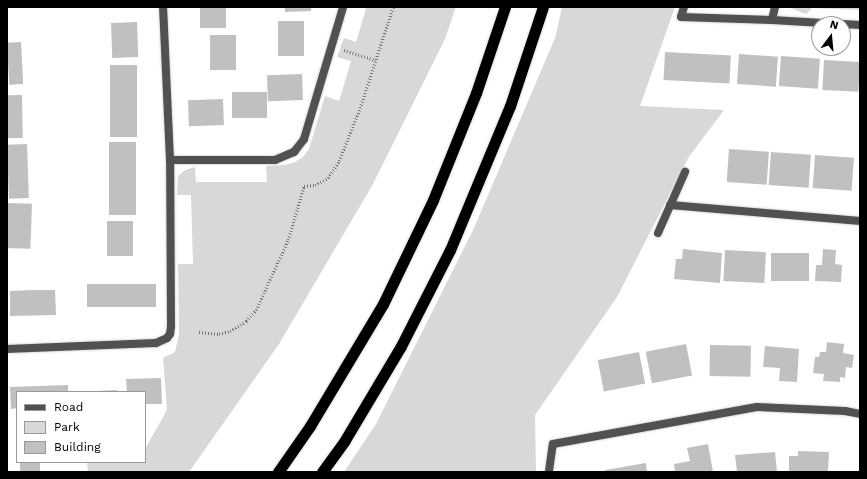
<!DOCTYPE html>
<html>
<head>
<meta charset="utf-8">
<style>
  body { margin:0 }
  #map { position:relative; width:867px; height:479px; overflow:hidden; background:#fff; font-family:"Work Sans",sans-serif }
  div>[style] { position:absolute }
  .green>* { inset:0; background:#d8d8d8 }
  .building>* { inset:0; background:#c0c0c0; transform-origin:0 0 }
  .path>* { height:2.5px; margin-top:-1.25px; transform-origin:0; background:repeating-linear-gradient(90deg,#737373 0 1px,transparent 0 3px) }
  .roads { filter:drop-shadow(0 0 1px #dbdbdb) drop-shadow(0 0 1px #dbdbdb) }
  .minor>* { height:8px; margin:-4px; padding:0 4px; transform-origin:4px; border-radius:4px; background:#515151 }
  .trunk>* { height:11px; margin:-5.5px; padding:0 5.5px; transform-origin:5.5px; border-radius:5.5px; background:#000 }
  span { translate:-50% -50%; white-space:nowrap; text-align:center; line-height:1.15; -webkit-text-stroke:3px #fff; paint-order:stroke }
  .frame { position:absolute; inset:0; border:8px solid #000; pointer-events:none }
  .legend { position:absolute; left:16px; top:391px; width:130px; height:72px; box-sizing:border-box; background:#fff; border:1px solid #999; margin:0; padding:5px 7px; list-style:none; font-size:12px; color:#000 }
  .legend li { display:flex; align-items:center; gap:8px; height:20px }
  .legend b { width:20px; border:1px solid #999 }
  .north { position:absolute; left:811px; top:16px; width:40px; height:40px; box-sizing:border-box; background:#fff; border:1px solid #999; border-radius:50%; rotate:16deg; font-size:11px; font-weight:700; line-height:16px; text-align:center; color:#000 }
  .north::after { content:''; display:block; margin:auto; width:14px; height:18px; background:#000; clip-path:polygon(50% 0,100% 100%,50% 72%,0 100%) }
</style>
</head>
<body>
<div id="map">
  <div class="green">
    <i style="clip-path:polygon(362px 7px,456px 7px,445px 39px,373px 184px,279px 344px,189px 472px,88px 472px,87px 462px,145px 462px,145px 449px,167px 410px,163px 358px,175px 352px,179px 334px,178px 264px,193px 264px,191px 195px,177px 195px,178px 176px,185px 170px,195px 167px,196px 182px,267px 182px,266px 166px,285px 165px,295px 162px,303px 157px,309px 149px,325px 96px,339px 101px,351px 61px,337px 57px,344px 38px,356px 42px,366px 9px)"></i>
    <i style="clip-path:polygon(562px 7px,675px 7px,640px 106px,724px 110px,688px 158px,617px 297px,535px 415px,536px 472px,344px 472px,376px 424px,474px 228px,555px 38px)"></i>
    <i style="clip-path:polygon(788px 7px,860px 7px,860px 10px,812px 8px,806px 14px)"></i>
  </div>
  <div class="building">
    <i style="left:200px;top:7px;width:26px;height:21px"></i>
    <i style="clip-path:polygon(285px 7px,311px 7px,311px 11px,285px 12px)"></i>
    <i style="left:278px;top:21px;width:26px;height:35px"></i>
    <i style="left:137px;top:22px;width:35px;height:26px;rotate:88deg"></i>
    <i style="left:210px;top:35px;width:26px;height:35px"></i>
    <i style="left:21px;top:42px;width:42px;height:14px;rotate:87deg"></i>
    <i style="left:665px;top:52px;width:66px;height:28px;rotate:3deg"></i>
    <i style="left:739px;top:54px;width:39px;height:30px;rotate:4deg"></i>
    <i style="left:781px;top:56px;width:39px;height:30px;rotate:4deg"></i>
    <i style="left:824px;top:60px;width:36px;height:30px;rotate:3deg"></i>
    <i style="left:110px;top:65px;width:27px;height:72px"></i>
    <i style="left:302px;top:74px;width:26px;height:35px;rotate:88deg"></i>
    <i style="left:267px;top:92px;width:26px;height:35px;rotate:90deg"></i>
    <i style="left:22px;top:95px;width:43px;height:15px;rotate:89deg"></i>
    <i style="left:223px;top:99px;width:26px;height:35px;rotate:88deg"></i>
    <i style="left:109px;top:142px;width:27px;height:73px"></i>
    <i style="left:27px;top:144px;width:54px;height:20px;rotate:88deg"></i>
    <i style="left:729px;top:149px;width:40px;height:33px;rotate:4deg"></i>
    <i style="left:771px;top:152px;width:40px;height:33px;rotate:4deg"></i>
    <i style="left:815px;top:155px;width:39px;height:33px;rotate:4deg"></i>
    <i style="left:7px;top:203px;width:25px;height:45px;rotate:2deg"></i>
    <i style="left:107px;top:221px;width:26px;height:35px"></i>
    <i style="clip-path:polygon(683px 249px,722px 253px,720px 283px,674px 279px,676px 259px,682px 259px)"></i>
    <i style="clip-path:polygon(823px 249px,836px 250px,835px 264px,842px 265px,841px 282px,815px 281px,816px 265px,822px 265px)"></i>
    <i style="left:725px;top:250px;width:41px;height:31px;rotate:3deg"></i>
    <i style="left:771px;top:253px;width:38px;height:28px"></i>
    <i style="left:87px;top:284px;width:69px;height:23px"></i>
    <i style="clip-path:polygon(32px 290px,55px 290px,56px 315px,10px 316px,10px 291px)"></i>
    <i style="clip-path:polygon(827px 342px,844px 344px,843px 353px,854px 355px,852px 368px,846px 367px,845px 378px,840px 377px,840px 382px,823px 381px,824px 374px,813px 373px,815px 357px,819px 357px,820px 352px,826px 352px)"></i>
    <i style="left:686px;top:344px;width:32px;height:41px;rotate:79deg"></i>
    <i style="left:710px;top:345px;width:41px;height:31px;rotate:1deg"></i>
    <i style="clip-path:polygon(765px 346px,799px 349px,797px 382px,779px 381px,780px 368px,763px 367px)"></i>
    <i style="left:639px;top:352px;width:32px;height:42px;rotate:79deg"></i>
    <i style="clip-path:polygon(161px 378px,162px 404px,145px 404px,145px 392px,127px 392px,126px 379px)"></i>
    <i style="clip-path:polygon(68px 385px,68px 392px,17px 392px,17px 408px,11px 409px,10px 387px)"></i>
    <i style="clip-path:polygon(117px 390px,117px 392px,96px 392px,96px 391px)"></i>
    <i style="clip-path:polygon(708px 444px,713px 472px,675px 472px,674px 464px,690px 461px,687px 448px)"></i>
    <i style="clip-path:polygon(798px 451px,829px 452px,828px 472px,789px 472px,789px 456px,798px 456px)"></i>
    <i style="clip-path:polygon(775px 452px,777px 472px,737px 472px,735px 455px)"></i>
    <i style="left:20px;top:462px;width:20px;height:10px"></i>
    <i style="clip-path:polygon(646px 463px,647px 472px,606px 472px,605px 470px)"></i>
  </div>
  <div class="path">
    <i style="left:344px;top:50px;width:33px;rotate:18deg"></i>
    <i style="left:199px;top:332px;width:20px;rotate:6deg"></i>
    <i style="left:219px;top:334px;width:11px;rotate:-15deg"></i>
    <i style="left:230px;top:331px;width:19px;rotate:-32deg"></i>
    <i style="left:246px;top:321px;width:15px;rotate:-48deg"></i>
    <i style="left:256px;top:310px;width:77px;rotate:-65.4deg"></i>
    <i style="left:288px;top:240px;width:56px;rotate:-73.5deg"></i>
    <i style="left:304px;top:186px;width:11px;rotate:-5deg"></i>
    <i style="left:315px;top:185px;width:15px;rotate:-28deg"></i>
    <i style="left:328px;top:178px;width:20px;rotate:-57deg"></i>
    <i style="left:339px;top:161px;width:57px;rotate:-68.4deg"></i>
    <i style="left:360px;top:108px;width:106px;rotate:-71.9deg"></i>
  </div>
  <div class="roads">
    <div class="minor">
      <i style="left:684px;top:7px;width:10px;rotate:107deg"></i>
      <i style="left:681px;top:17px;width:91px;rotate:1.9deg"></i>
      <i style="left:775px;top:7px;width:13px;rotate:103deg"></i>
      <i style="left:772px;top:20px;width:68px;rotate:3.4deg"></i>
      <i style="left:843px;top:24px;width:17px;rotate:3deg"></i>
      <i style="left:170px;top:160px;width:105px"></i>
      <i style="left:275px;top:160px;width:21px;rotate:-23deg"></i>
      <i style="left:294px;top:152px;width:16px;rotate:-52deg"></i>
      <i style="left:304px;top:139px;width:138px;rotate:-73.5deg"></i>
      <i style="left:670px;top:205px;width:191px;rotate:4.8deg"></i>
      <i style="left:658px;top:233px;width:67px;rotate:-66.1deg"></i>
      <i style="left:7px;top:349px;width:149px;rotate:-2.3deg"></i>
      <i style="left:156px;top:343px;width:12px;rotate:-24deg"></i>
      <i style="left:167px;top:338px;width:5px;rotate:-53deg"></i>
      <i style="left:170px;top:334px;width:7px;rotate:-82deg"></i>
      <i style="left:171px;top:327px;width:167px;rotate:-90.3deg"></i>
      <i style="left:170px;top:160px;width:153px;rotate:-92.6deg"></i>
      <i style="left:549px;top:471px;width:27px;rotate:-82deg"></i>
      <i style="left:553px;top:444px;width:207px;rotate:-10.3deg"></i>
      <i style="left:757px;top:407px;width:88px;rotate:2.6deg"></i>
      <i style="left:845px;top:411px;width:15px;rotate:11deg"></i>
    </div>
    <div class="trunk">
      <i style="left:278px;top:472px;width:56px;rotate:-55.2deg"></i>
      <i style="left:310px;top:426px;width:142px;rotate:-59.1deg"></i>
      <i style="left:383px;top:304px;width:115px;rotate:-64.3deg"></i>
      <i style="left:433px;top:200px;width:115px;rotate:-68.1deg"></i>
      <i style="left:476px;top:93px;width:91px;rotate:-71.4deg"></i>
      <i style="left:322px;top:472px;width:39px;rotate:-54deg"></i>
      <i style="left:345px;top:440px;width:109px;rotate:-59.2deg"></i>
      <i style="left:401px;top:346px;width:108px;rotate:-63deg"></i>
      <i style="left:450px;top:250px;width:156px;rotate:-67.4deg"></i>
      <i style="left:510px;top:106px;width:104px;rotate:-71.6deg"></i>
    </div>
  </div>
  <div class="frame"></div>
  <ul class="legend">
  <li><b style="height:5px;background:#515151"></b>Road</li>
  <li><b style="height:11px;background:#d8d8d8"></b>Park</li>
  <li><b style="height:11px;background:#c0c0c0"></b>Building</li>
  </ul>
  <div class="north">N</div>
</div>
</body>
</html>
